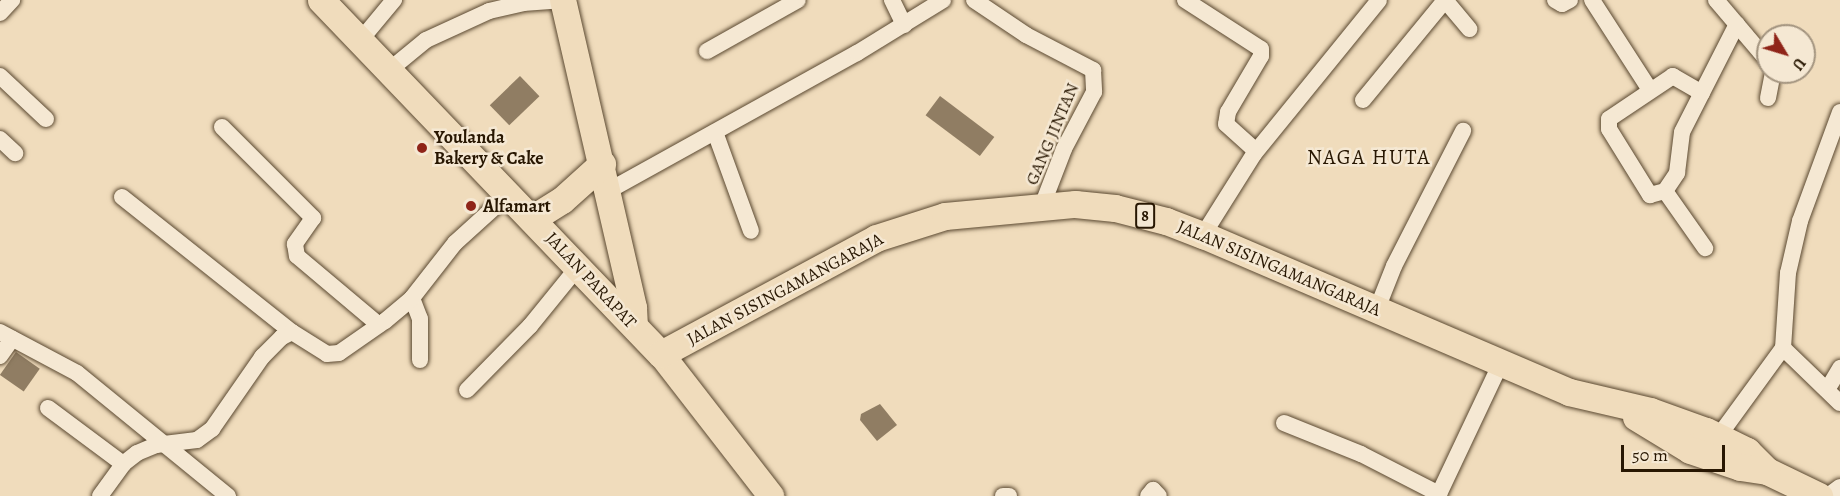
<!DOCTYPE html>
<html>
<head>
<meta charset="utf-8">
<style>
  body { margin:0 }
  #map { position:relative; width:1840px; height:496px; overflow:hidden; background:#f0dcbc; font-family:Alegreya,serif }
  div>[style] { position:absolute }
  .building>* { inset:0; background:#907d63; transform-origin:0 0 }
  .roads { filter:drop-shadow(0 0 2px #5a4830) drop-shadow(0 0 2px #5a4830) }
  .minor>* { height:16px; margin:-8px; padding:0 8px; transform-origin:8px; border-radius:8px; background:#f5e8d3 }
  .primary>* { height:26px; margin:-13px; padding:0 13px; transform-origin:13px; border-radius:13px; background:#f0dcbc }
  .trunk>* { height:27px; margin:-13.5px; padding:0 13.5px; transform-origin:13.5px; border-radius:13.5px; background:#f0dcbc }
  .dots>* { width:16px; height:16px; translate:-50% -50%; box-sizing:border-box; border:3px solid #f5e8d3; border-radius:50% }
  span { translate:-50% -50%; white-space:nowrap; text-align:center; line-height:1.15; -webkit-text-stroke:5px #f5e8d3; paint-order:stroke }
  .shield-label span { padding:2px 4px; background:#f5e8d3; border:2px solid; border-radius:4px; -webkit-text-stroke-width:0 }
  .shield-label { font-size:16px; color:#281702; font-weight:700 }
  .street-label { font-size:18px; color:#281702 }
  .poi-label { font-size:18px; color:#281702; font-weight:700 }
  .left { translate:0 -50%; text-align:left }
  .quarter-label { font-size:21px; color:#281702; letter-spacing:1.5px }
  .north { position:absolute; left:1756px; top:24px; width:60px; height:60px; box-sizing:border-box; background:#f5e8d3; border:2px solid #a3947f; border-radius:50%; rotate:128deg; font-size:16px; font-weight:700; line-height:24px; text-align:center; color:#281702 }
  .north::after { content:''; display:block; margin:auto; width:21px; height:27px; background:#8f2418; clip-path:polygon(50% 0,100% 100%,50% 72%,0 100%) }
  .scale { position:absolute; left:1621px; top:445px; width:104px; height:27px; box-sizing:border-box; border:3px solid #281702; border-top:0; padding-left:8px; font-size:18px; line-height:21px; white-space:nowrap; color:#281702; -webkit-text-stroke:4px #f5e8d3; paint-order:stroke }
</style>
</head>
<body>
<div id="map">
  <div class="building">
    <i style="left:520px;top:76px;width:28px;height:42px;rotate:46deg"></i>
    <i style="left:940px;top:96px;width:68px;height:24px;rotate:37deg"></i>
    <i style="left:16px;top:352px;width:29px;height:28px;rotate:35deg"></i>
    <i style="clip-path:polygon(880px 404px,897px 425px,877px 441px,860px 420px,861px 414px)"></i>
  </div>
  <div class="roads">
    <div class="minor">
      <i style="left:892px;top:0;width:28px;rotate:64deg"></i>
      <i style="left:974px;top:0;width:63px;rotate:33.9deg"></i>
      <i style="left:1026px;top:35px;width:76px;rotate:27.6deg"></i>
      <i style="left:1093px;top:70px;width:22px;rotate:87deg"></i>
      <i style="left:1094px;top:92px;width:64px;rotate:117.8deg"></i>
      <i style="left:1064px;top:149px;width:61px;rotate:111.1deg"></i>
      <i style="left:1185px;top:0;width:90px;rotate:32.8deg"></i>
      <i style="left:1261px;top:49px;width:7px;rotate:90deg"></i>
      <i style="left:1261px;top:56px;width:65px;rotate:120.5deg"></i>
      <i style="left:1228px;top:112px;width:12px;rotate:99deg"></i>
      <i style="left:1226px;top:124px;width:40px;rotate:42deg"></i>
      <i style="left:1445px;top:0;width:38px;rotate:50deg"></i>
      <i style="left:1555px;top:0;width:8px;rotate:30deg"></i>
      <i style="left:1562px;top:4px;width:9px;rotate:-27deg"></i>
      <i style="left:1592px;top:0;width:107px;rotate:57.2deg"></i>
      <i style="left:1716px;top:0;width:80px;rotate:49.6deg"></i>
      <i style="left:0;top:13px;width:18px;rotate:-47deg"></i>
      <i style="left:359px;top:42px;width:55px;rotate:-50.2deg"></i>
      <i style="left:707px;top:51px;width:104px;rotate:-29.3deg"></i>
      <i style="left:387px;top:72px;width:50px;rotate:-39.4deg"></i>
      <i style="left:426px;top:40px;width:69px;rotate:-24.7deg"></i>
      <i style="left:489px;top:11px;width:35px;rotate:-13deg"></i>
      <i style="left:523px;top:3px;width:41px;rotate:-4.2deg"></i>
      <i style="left:0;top:76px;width:63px;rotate:43.1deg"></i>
      <i style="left:1702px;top:93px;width:34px;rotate:-150deg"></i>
      <i style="left:1673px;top:76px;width:77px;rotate:146.1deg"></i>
      <i style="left:1609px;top:119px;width:10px;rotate:90deg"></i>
      <i style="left:1609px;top:129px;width:78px;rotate:58.2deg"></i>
      <i style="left:1650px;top:195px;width:16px;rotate:-15deg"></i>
      <i style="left:1665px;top:191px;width:22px;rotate:-56deg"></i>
      <i style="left:1677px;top:173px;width:41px;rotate:-83deg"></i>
      <i style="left:1682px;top:132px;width:121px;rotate:-63deg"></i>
      <i style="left:1768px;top:98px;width:26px;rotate:-79deg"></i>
      <i style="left:1363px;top:100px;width:129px;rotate:-50.6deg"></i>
      <i style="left:222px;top:127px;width:129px;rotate:45deg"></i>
      <i style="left:313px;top:218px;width:32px;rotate:125deg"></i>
      <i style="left:295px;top:244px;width:12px;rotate:81deg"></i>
      <i style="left:297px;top:256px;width:107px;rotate:40.1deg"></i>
      <i style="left:715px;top:132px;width:105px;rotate:70deg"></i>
      <i style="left:0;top:139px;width:21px;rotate:43deg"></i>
      <i style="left:608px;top:191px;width:285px;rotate:-29deg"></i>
      <i style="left:857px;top:53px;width:101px;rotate:-31.6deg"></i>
      <i style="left:1665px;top:191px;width:70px;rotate:54.9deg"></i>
      <i style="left:122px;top:197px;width:217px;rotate:38.5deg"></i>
      <i style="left:1203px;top:235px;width:96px;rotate:-57.8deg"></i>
      <i style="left:1254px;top:154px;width:198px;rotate:-50.9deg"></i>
      <i style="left:412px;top:298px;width:22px;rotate:69deg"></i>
      <i style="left:420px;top:319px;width:41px;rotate:90deg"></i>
      <i style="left:1377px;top:309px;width:46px;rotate:-68.4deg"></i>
      <i style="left:1394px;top:266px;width:152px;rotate:-62.9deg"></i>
      <i style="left:0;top:332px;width:87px;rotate:28deg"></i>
      <i style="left:77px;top:373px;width:195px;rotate:39.2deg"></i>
      <i style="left:1783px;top:348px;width:79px;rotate:44deg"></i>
      <i style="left:0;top:356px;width:21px;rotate:-55deg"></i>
      <i style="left:467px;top:390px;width:90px;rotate:-45.5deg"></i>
      <i style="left:530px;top:326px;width:76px;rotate:-50.9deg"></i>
      <i style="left:1827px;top:390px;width:26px;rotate:-59deg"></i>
      <i style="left:48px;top:408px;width:94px;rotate:36.7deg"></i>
      <i style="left:1284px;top:423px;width:83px;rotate:21.9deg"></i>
      <i style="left:1361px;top:454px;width:88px;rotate:27.1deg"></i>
      <i style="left:1718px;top:437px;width:110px;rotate:-53.9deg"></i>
      <i style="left:1783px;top:348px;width:75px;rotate:-86.2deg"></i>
      <i style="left:1788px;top:273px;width:53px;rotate:-77deg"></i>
      <i style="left:1800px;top:221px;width:116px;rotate:-69.8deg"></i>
      <i style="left:100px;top:496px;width:39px;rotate:-54deg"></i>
      <i style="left:123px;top:464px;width:18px;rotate:-38deg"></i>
      <i style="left:137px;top:453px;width:21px;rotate:-23deg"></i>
      <i style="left:156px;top:445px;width:41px;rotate:-7deg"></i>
      <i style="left:197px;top:440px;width:19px;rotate:-36deg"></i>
      <i style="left:212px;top:429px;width:88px;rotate:-55.2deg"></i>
      <i style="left:262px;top:357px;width:28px;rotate:-45deg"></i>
      <i style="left:282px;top:337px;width:11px;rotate:-27deg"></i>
      <i style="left:292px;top:332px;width:41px;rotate:32.2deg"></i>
      <i style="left:327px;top:354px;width:12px;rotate:-5deg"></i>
      <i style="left:339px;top:353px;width:56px;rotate:-34.8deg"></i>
      <i style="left:385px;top:321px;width:35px;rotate:-40deg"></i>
      <i style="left:412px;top:298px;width:70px;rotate:-52deg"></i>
      <i style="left:455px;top:243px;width:73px;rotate:-42.2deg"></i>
      <i style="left:1003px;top:496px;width:6px"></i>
      <i style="left:1148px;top:496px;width:8px;rotate:-50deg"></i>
      <i style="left:1153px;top:490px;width:8px;rotate:45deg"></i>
      <i style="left:1438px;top:496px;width:147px;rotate:-64.7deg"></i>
      <i style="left:1828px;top:496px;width:15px;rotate:-37deg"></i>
    </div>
    <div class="primary">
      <i style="left:563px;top:0;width:316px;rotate:77deg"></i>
      <i style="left:634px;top:308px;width:18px;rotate:87deg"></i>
      <i style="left:661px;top:354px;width:180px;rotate:52.2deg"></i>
    </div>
    <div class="trunk">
      <i style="left:321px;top:0;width:491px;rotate:46.2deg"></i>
      <i style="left:661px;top:354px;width:244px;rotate:-28.3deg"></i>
      <i style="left:876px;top:238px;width:72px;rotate:-17.7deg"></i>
      <i style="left:945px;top:216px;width:131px;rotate:-5.3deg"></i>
      <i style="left:1075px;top:204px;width:40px;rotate:5.7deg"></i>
      <i style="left:1115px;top:208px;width:53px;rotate:14.3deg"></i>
      <i style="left:1166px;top:221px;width:40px;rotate:21deg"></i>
      <i style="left:1203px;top:235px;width:398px;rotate:23.2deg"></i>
      <i style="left:1569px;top:392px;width:83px;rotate:13.2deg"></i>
      <i style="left:1650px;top:411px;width:59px;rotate:19.7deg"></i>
      <i style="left:1706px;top:431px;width:46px;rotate:26deg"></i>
      <i style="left:1747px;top:451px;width:28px;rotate:45deg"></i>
      <i style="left:1767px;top:471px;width:58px;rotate:25.7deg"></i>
      <i style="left:533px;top:218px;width:34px;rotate:-32deg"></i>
      <i style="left:562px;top:200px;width:54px;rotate:-42deg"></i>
      <i style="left:1636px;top:417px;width:63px;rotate:31.4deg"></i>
      <i style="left:1690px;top:450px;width:53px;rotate:18.8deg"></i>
      <i style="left:1740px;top:467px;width:27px;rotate:8deg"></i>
    </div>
  </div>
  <div class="dots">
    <i style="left:422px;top:148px;background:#8f2418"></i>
    <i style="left:471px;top:206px;background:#8f2418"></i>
  </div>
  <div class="shield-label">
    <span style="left:1145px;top:216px">8</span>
  </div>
  <div class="street-label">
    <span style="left:1052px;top:134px;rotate:-67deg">GANG JINTAN</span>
    <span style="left:1279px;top:268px;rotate:23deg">JALAN SISINGAMANGARAJA</span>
    <span style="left:591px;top:280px;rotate:47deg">JALAN PARAPAT</span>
    <span style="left:785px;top:289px;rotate:-28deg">JALAN SISINGAMANGARAJA</span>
  </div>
  <div class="poi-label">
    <span class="left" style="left:434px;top:148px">Youlanda<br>Bakery &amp; Cake</span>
    <span class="left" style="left:483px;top:206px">Alfamart</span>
  </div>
  <div class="quarter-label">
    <span style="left:1369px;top:157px">NAGA HUTA</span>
  </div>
  <div class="north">U</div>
  <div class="scale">50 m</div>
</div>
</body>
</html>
